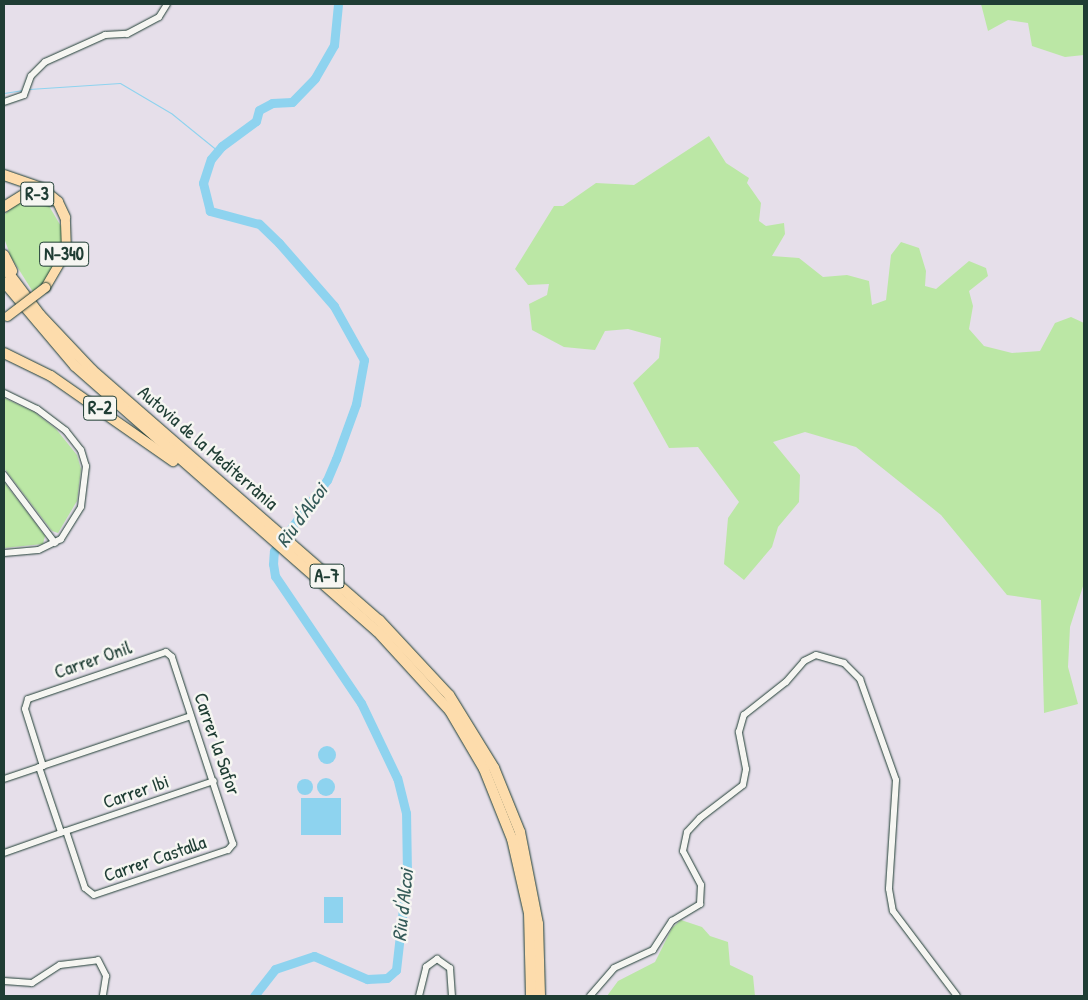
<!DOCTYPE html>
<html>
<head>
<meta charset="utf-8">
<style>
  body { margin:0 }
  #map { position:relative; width:1088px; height:1000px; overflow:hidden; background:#e6dfea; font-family:"Patrick Hand",sans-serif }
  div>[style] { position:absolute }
  .green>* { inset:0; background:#bbe7a5 }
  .water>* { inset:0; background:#8ed3ef; transform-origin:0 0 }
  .round { border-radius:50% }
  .stream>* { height:1px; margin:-0.5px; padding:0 0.5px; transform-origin:0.5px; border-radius:0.5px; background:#8ed3ef }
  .river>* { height:9px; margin:-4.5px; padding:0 4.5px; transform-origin:4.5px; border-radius:4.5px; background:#8ed3ef }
  .roads { filter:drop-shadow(0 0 1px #1f3d34) drop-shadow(0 0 1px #1f3d34) }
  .minor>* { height:6px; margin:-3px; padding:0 3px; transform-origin:3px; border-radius:3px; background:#f6f6f2 }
  .major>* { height:9px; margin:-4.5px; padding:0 4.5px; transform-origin:4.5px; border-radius:4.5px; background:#fddcac }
  .highway>* { height:10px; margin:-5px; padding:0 5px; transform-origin:5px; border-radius:5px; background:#fddcac }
  .bridges { filter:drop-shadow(0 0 1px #1f3d34) drop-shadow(0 0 1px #1f3d34) }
  .major-bridge>* { height:9px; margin:-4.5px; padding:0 4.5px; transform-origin:4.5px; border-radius:4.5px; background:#fddcac }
  span { translate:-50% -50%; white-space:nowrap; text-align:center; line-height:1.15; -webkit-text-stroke:5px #f6f6f2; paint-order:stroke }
  .shield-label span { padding:1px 4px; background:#f6f6f2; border:1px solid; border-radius:4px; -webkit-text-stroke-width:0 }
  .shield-label { font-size:18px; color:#1f3d34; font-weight:700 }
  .street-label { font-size:19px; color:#1f3d34 }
  .water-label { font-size:20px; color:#355b59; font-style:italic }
  .frame { position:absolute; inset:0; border:5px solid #1f3d34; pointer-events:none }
</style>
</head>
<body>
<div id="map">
  <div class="green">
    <i style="clip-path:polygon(981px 4px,1084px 4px,1084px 55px,1065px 57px,1032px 46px,1028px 23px,1008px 20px,988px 31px)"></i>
    <i style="clip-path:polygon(709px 136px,726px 163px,749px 178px,747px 183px,761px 203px,759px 221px,766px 226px,784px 223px,785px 234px,772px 256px,799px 258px,823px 277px,847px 275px,869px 281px,872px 305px,886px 300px,891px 255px,901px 242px,919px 248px,926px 271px,925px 286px,936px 289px,969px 261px,986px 268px,988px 276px,969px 291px,973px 306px,969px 329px,984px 346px,1012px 353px,1040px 351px,1055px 323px,1071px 317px,1084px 323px,1084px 583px,1070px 627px,1068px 667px,1078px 704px,1044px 713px,1041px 600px,1007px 595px,941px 515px,856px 447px,805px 432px,773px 442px,800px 475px,799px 502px,778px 527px,772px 547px,744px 580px,724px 564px,728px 518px,739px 502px,698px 447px,669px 448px,633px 383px,659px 358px,661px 338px,628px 329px,605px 331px,595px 350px,564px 347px,532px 330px,529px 304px,547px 295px,549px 284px,528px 285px,515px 269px,554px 206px,563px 206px,596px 183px,634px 185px)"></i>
    <i style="clip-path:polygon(24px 199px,49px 206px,62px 228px,63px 250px,48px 278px,33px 292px,11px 257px,4px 238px,5px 214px)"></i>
    <i style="clip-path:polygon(4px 398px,34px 412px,56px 429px,77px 455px,81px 469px,77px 501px,58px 533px,52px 531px,4px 468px)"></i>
    <i style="clip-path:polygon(4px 482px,45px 536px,43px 544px,4px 548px)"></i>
    <i style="clip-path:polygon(681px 920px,702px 927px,710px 936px,728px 942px,730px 965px,753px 976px,755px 996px,607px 996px,618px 981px,655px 962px,672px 928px)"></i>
  </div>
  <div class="water">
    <i class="round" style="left:318px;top:746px;width:18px;height:18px"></i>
    <i class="round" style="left:317px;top:778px;width:18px;height:18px"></i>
    <i class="round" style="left:297px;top:779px;width:16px;height:16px"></i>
    <i style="left:301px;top:798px;width:40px;height:37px"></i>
    <i style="left:324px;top:897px;width:19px;height:26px"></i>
  </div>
  <div class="stream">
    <i style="left:29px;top:89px;width:91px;rotate:-3.8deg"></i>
    <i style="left:120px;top:83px;width:59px;rotate:30.5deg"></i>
    <i style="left:171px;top:113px;width:60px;rotate:39deg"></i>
    <i style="left:4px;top:93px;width:19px;rotate:-9deg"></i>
  </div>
  <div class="river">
    <i style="left:254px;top:996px;width:34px;rotate:-52deg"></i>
    <i style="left:275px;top:969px;width:41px;rotate:-18.4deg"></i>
    <i style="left:314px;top:956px;width:58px;rotate:23.5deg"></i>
    <i style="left:367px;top:979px;width:20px;rotate:-3deg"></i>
    <i style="left:387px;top:978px;width:12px;rotate:-42deg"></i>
    <i style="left:396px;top:970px;width:97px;rotate:-83.5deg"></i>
    <i style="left:407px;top:874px;width:61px;rotate:-90.9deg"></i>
    <i style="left:406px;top:813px;width:36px;rotate:-104deg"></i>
    <i style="left:397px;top:778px;width:83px;rotate:-115.6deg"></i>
    <i style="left:361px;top:703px;width:153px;rotate:-124.1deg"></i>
    <i style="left:275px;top:576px;width:12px;rotate:-99deg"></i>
    <i style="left:273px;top:564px;width:13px;rotate:-86deg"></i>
    <i style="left:274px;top:551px;width:89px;rotate:-53.3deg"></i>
    <i style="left:327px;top:480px;width:23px;rotate:-67deg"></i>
    <i style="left:336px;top:459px;width:59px;rotate:-70deg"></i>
    <i style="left:356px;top:404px;width:45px;rotate:-79.7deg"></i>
    <i style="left:364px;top:360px;width:62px;rotate:-119.1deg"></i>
    <i style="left:334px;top:306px;width:84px;rotate:-131.1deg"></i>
    <i style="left:279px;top:243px;width:28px;rotate:-136deg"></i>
    <i style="left:259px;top:224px;width:51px;rotate:-165.1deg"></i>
    <i style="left:210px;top:211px;width:29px;rotate:-104deg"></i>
    <i style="left:203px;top:183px;width:25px;rotate:-72deg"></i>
    <i style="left:211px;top:159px;width:17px;rotate:-50deg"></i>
    <i style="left:222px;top:146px;width:42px;rotate:-36.3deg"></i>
    <i style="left:256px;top:121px;width:11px;rotate:-75deg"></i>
    <i style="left:259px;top:110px;width:15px;rotate:-28deg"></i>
    <i style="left:272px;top:103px;width:20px;rotate:-3deg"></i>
    <i style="left:292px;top:102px;width:33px;rotate:-46deg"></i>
    <i style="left:315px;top:78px;width:38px;rotate:-60deg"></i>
    <i style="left:334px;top:45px;width:41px;rotate:-84.4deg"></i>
  </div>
  <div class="roads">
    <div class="minor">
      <i style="left:4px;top:102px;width:21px;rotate:-19deg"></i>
      <i style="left:24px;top:95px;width:20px;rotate:-70deg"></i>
      <i style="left:31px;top:76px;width:20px;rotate:-45deg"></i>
      <i style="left:45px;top:62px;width:66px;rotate:-24.2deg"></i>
      <i style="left:105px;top:35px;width:22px;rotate:-3deg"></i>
      <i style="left:127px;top:34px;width:36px;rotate:-28deg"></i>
      <i style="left:159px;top:17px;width:15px;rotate:-58deg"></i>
      <i style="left:4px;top:393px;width:37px;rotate:26deg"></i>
      <i style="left:37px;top:409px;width:36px;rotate:37deg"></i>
      <i style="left:66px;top:431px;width:24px;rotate:52deg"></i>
      <i style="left:81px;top:450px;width:17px;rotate:73deg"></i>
      <i style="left:86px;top:466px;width:41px;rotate:97deg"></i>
      <i style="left:81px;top:507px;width:38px;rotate:122deg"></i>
      <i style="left:61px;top:539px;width:25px;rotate:154deg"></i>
      <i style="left:38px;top:550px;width:34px;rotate:175deg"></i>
      <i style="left:4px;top:475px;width:85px;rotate:53.1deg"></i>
      <i style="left:39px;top:767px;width:69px;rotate:71.3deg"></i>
      <i style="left:4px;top:779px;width:197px;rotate:-18.6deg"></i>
      <i style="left:66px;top:831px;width:156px;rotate:-18.7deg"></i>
      <i style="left:4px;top:853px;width:66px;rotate:-19.5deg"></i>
      <i style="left:66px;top:831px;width:60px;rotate:71.6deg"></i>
      <i style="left:85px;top:888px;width:11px;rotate:38deg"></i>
      <i style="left:94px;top:895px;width:141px;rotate:-18.6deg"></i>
      <i style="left:228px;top:850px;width:8px;rotate:-50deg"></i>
      <i style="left:233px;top:844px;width:197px;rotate:-108.1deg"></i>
      <i style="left:172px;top:657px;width:8px;rotate:-140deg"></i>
      <i style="left:166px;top:652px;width:146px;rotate:161.2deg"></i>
      <i style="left:28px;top:699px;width:10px;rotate:107deg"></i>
      <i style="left:25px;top:709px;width:60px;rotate:72.5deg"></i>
      <i style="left:4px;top:981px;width:28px;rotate:4deg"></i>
      <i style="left:32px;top:983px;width:33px;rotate:-33deg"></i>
      <i style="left:60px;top:965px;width:38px;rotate:-7deg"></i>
      <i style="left:98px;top:960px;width:18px;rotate:63deg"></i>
      <i style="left:106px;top:976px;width:20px;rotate:99deg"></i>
      <i style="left:419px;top:996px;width:30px;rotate:-76deg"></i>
      <i style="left:426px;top:967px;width:14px;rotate:-36deg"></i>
      <i style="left:437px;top:959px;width:16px;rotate:35deg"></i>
      <i style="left:450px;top:968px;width:28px;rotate:86deg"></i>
      <i style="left:590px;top:996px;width:37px;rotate:-49deg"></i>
      <i style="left:614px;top:968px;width:43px;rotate:-24.8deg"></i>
      <i style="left:653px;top:950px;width:35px;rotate:-57deg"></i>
      <i style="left:672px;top:921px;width:33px;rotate:-31deg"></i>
      <i style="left:700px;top:904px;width:19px;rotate:-87deg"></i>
      <i style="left:701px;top:885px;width:38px;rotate:-118deg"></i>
      <i style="left:683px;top:851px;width:19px;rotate:-78deg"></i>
      <i style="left:687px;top:832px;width:19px;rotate:-47deg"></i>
      <i style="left:700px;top:818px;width:54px;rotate:-37.5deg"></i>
      <i style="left:743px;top:785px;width:16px;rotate:-79deg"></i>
      <i style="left:746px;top:769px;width:38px;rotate:-101deg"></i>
      <i style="left:739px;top:732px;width:18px;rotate:-74deg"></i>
      <i style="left:744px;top:715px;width:53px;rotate:-38.2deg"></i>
      <i style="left:786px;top:682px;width:28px;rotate:-49deg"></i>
      <i style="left:804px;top:661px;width:13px;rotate:-27deg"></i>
      <i style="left:816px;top:655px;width:29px;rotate:16deg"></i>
      <i style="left:844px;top:663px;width:23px;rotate:45deg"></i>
      <i style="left:860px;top:679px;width:107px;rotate:70.4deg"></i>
      <i style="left:896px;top:780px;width:109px;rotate:93.7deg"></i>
      <i style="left:889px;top:889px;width:22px;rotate:80deg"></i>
      <i style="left:893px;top:911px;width:106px;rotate:53deg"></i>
    </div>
    <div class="major">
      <i style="left:45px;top:287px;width:42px;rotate:-59.7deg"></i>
      <i style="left:66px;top:251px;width:34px;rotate:-92deg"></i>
    </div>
    <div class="highway">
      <i style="left:4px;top:175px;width:39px;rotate:19deg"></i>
      <i style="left:41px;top:188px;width:22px;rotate:39deg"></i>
      <i style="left:58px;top:202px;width:17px;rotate:65deg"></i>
      <i style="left:4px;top:207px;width:25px;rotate:-32deg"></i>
      <i style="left:25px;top:194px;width:27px;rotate:15deg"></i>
      <i style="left:4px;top:255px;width:18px;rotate:63deg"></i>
      <i style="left:4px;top:267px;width:60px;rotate:53.1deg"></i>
      <i style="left:40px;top:315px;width:76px;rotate:46.6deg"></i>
      <i style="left:92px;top:370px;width:381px;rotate:41.1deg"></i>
      <i style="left:379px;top:620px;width:103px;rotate:47deg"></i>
      <i style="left:449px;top:695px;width:86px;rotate:58.3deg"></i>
      <i style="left:494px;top:768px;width:69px;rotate:67.9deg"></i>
      <i style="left:520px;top:832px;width:94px;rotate:78.9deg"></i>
      <i style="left:538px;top:924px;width:72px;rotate:88.4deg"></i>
      <i style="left:4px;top:282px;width:110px;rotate:49.8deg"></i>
      <i style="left:75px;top:366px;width:402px;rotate:41.3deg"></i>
      <i style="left:377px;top:631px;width:108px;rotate:47.6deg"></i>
      <i style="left:450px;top:711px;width:67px;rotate:59.6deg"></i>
      <i style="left:484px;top:769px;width:75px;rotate:68.2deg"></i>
      <i style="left:512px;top:839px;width:76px;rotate:77.1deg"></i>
      <i style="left:529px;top:913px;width:83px;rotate:88.6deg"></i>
      <i style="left:4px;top:353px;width:52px;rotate:26.1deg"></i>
      <i style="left:51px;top:376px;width:149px;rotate:34.9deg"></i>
    </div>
  </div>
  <div class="bridges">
    <div class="major-bridge">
      <i style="left:7px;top:316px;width:48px;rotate:-37.3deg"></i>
    </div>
  </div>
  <div class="shield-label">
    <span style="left:37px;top:194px">R-3</span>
    <span style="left:64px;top:254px">N-340</span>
    <span style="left:100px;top:408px">R-2</span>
    <span style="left:327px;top:576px">A-7</span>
  </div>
  <div class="street-label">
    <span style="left:208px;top:448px;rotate:41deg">Autovia de la Mediterrània</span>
    <span style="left:93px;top:660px;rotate:-19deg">Carrer Onil</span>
    <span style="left:217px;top:744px;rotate:71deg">Carrer la Safor</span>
    <span style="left:136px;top:792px;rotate:-19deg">Carrer Ibi</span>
    <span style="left:155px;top:859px;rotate:-19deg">Carrer Castalla</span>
  </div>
  <div class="water-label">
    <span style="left:301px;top:515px;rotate:-54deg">Riu d'Alcoi</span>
    <span style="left:402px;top:905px;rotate:-84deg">Riu d'Alcoi</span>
  </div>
  <div class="frame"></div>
</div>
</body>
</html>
